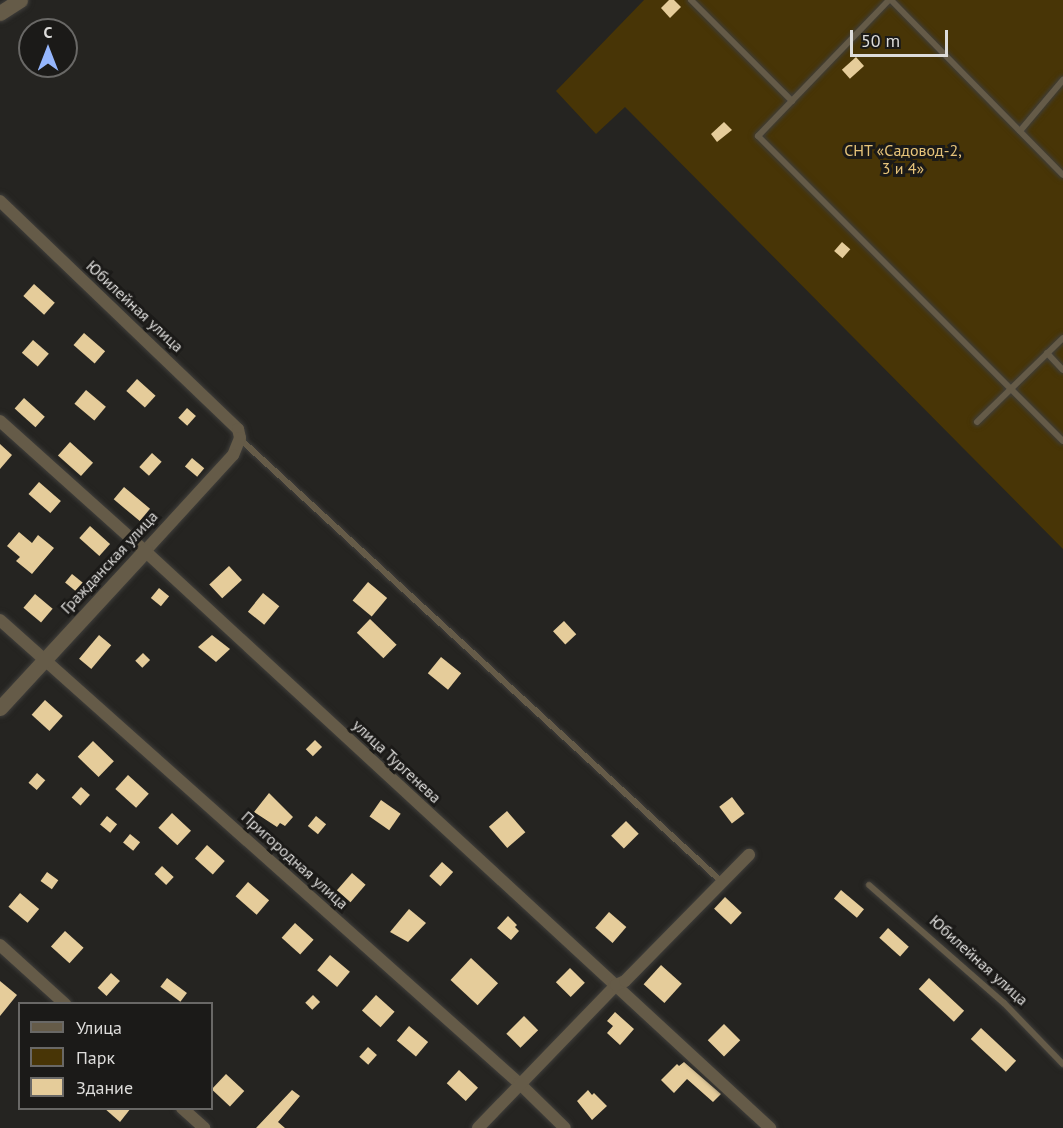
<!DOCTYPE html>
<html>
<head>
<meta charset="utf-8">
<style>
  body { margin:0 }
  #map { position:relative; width:1063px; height:1128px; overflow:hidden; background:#252421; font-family:"PT Sans",sans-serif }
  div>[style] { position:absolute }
  .green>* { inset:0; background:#483506 }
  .building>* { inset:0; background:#e5cc9a; transform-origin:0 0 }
  .roads { filter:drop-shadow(0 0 2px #3f3e3b) drop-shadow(0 0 2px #3f3e3b) }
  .service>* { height:6px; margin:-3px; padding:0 3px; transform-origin:3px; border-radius:3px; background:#655b48 }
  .minor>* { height:12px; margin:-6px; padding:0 6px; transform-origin:6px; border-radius:6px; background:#655b48 }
  .tertiary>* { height:15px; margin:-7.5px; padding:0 7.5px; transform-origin:7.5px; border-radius:7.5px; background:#655b48 }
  span { translate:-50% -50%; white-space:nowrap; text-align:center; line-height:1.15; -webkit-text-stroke:6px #1b1a18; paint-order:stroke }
  .park-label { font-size:16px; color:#e7c47a }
  .street-label { font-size:16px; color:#dddcda }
  .legend { position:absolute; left:18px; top:1002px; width:195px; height:108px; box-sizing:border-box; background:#1b1a18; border:2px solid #696866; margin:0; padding:8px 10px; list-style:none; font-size:18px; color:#dddcda }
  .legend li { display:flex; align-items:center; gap:12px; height:30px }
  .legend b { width:30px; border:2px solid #696866 }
  .north { position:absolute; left:18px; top:18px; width:60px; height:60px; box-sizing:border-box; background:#1b1a18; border:2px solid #696866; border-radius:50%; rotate:0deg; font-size:16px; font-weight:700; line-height:24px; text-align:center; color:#dddcda }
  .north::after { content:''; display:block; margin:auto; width:21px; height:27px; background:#95b6fd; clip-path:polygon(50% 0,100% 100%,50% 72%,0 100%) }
  .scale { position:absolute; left:850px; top:30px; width:98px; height:27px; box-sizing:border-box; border:3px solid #dddcda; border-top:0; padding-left:8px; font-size:18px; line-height:21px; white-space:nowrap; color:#dddcda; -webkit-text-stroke:4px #1b1a18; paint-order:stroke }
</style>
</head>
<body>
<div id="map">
  <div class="green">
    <i style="clip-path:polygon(644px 0,1063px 0,1063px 549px,625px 107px,596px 134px,556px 91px)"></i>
  </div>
  <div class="building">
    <i style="clip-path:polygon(669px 0,674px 0,681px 7px,670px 18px,661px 8px)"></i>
    <i style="left:856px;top:57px;width:12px;height:19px;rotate:48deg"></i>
    <i style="clip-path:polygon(724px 122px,732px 130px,717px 142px,711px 134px)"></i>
    <i style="left:842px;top:242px;width:11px;height:12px;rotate:41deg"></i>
    <i style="left:34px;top:284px;width:28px;height:16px;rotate:42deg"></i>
    <i style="left:84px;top:333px;width:28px;height:16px;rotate:41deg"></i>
    <i style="left:33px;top:340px;width:21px;height:17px;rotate:41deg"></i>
    <i style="left:137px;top:379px;width:25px;height:16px;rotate:42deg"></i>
    <i style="left:86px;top:390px;width:26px;height:18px;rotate:40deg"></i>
    <i style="left:24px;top:398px;width:28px;height:14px;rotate:42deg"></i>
    <i style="left:187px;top:408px;width:12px;height:13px;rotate:42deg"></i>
    <i style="left:70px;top:442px;width:31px;height:18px;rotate:42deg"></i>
    <i style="clip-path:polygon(0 444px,12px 455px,0 469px)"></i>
    <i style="left:152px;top:453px;width:13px;height:19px;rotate:42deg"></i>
    <i style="left:192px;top:458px;width:16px;height:11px;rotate:40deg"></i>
    <i style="left:39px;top:482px;width:29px;height:16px;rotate:41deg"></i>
    <i style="left:124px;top:487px;width:34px;height:16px;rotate:40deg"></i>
    <i style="left:90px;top:526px;width:27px;height:16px;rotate:42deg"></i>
    <i style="clip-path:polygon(19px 532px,32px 543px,38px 535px,54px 548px,32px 574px,16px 561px,20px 557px,7px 546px)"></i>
    <i style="left:229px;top:566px;width:19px;height:27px;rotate:47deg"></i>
    <i style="left:72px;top:574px;width:22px;height:11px;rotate:39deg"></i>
    <i style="left:368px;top:582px;width:25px;height:24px;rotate:40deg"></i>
    <i style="left:159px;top:588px;width:13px;height:13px;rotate:39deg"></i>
    <i style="left:263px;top:593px;width:21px;height:24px;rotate:39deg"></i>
    <i style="left:35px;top:594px;width:23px;height:18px;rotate:40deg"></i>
    <i style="left:370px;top:619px;width:37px;height:19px;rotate:44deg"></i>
    <i style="left:564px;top:621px;width:18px;height:15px;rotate:47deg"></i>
    <i style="left:99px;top:635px;width:16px;height:31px;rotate:40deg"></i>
    <i style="clip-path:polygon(212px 635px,230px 649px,216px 662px,198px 647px)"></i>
    <i style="left:143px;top:653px;width:10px;height:11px;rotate:45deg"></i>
    <i style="left:441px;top:657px;width:26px;height:21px;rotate:39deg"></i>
    <i style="left:45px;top:700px;width:24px;height:20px;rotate:42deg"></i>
    <i style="left:315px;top:740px;width:10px;height:13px;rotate:45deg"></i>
    <i style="left:93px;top:741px;width:29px;height:22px;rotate:44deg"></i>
    <i style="left:37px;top:773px;width:11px;height:13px;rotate:41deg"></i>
    <i style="left:128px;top:775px;width:28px;height:19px;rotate:42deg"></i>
    <i style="left:81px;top:787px;width:12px;height:14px;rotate:42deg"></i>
    <i style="clip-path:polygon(269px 793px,293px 817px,285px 826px,280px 823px,277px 827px,254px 812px)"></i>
    <i style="left:732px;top:797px;width:21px;height:16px;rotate:53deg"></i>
    <i style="left:381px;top:800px;width:24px;height:20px;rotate:35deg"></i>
    <i style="left:507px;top:811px;width:28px;height:24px;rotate:49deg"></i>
    <i style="left:172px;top:813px;width:26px;height:20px;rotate:43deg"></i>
    <i style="left:107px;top:816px;width:13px;height:11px;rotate:39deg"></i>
    <i style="left:316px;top:816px;width:13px;height:13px;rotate:39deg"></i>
    <i style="left:626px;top:821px;width:18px;height:21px;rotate:45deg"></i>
    <i style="left:130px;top:834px;width:13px;height:11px;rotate:39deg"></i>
    <i style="left:207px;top:845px;width:24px;height:18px;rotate:42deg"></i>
    <i style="left:442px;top:862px;width:15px;height:19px;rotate:42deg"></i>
    <i style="left:162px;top:866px;width:16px;height:11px;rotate:43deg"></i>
    <i style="left:47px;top:872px;width:14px;height:11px;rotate:36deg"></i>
    <i style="left:352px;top:873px;width:18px;height:23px;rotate:41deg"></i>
    <i style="left:248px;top:882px;width:28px;height:19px;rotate:41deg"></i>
    <i style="left:841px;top:890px;width:30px;height:11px;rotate:40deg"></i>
    <i style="left:20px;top:893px;width:25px;height:18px;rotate:40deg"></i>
    <i style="left:725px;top:897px;width:23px;height:16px;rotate:43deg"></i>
    <i style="clip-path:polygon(409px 909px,426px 923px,408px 942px,390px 932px)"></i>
    <i style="left:609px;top:912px;width:23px;height:21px;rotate:41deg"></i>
    <i style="clip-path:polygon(508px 916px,517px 925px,515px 927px,519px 931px,511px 940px,497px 928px)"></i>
    <i style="left:295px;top:923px;width:25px;height:20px;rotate:42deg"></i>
    <i style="left:888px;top:928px;width:28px;height:13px;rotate:42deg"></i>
    <i style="left:65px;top:931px;width:25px;height:21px;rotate:42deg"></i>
    <i style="left:330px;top:955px;width:26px;height:20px;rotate:40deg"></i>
    <i style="left:471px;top:958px;width:37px;height:30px;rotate:43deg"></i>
    <i style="left:661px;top:965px;width:28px;height:26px;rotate:42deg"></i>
    <i style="left:570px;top:968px;width:21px;height:20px;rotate:45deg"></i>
    <i style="left:111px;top:973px;width:12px;height:20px;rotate:42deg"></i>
    <i style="left:167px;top:978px;width:25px;height:11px;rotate:37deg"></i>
    <i style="left:929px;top:978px;width:48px;height:15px;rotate:43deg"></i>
    <i style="clip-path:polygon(0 981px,17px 995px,0 1016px)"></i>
    <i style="left:313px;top:995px;width:10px;height:11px;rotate:45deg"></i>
    <i style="left:376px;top:995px;width:25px;height:21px;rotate:42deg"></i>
    <i style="clip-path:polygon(615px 1012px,634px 1029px,620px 1045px,607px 1033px,613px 1026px,607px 1021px)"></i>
    <i style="left:524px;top:1016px;width:20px;height:25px;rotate:45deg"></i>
    <i style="left:724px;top:1024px;width:23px;height:23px;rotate:45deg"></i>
    <i style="left:409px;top:1026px;width:25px;height:19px;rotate:40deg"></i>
    <i style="left:981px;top:1028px;width:48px;height:15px;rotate:43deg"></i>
    <i style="left:368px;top:1047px;width:12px;height:13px;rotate:42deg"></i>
    <i style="clip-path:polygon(684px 1062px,721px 1094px,713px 1102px,687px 1079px,674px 1093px,661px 1080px,677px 1064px,679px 1066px)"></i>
    <i style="left:459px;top:1070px;width:26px;height:18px;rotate:43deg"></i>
    <i style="left:226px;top:1074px;width:25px;height:21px;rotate:43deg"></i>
    <i style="clip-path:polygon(292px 1090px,300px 1096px,278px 1122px,285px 1128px,256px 1128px)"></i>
    <i style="clip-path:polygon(588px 1090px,592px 1095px,594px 1093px,607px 1106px,592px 1120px,577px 1101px)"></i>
    <i style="clip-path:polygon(104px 1108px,131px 1108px,120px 1122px)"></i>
  </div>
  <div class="roads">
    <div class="service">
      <i style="left:691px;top:0;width:143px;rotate:45deg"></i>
      <i style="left:889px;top:0;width:189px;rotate:133.9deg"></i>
      <i style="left:758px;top:136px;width:431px;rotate:45deg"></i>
      <i style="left:891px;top:0;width:245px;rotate:45.5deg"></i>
      <i style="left:1020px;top:131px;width:67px;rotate:-49.9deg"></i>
      <i style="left:1047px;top:353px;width:23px;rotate:47deg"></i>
      <i style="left:977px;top:422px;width:120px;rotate:-44.3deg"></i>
      <i style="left:240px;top:439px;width:655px;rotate:42.59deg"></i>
      <i style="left:869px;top:885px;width:179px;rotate:41.2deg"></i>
      <i style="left:1004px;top:1003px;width:85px;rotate:46deg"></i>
    </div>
    <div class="minor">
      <i style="left:0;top:201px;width:330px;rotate:43.8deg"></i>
      <i style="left:238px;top:429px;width:9px;rotate:77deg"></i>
      <i style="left:240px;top:438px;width:18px;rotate:112deg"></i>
      <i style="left:233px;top:455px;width:130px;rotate:132.5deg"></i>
      <i style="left:0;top:421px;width:195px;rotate:41.9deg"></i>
      <i style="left:145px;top:551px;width:851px;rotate:42.71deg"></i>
      <i style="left:0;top:620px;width:696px;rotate:41.74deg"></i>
      <i style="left:519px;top:1083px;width:64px;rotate:44.4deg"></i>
      <i style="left:0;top:945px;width:88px;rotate:42.2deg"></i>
      <i style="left:182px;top:1108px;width:30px;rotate:42deg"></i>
      <i style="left:478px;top:1128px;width:199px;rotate:-46deg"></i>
      <i style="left:616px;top:985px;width:10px;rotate:-24deg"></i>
      <i style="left:625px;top:981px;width:177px;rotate:-45.5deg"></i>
    </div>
    <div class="tertiary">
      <i style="left:0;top:13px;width:24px;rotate:-33deg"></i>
      <i style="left:0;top:708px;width:214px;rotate:-47.3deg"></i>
    </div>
  </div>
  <div class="park-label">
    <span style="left:903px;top:159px">СНТ «Садовод-2,<br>3 и 4»</span>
  </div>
  <div class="street-label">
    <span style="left:135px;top:306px;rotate:43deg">Юбилейная улица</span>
    <span style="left:109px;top:562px;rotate:-47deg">Гражданская улица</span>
    <span style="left:397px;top:761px;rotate:43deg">улица Тургенева</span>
    <span style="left:295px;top:860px;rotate:42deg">Пригородная улица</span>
    <span style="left:979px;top:960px;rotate:42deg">Юбилейная улица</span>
  </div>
  <ul class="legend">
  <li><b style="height:8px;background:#655b48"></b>Улица</li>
  <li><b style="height:16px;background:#483506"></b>Парк</li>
  <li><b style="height:16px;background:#e5cc9a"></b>Здание</li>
  </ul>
  <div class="north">С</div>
  <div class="scale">50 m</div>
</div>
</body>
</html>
